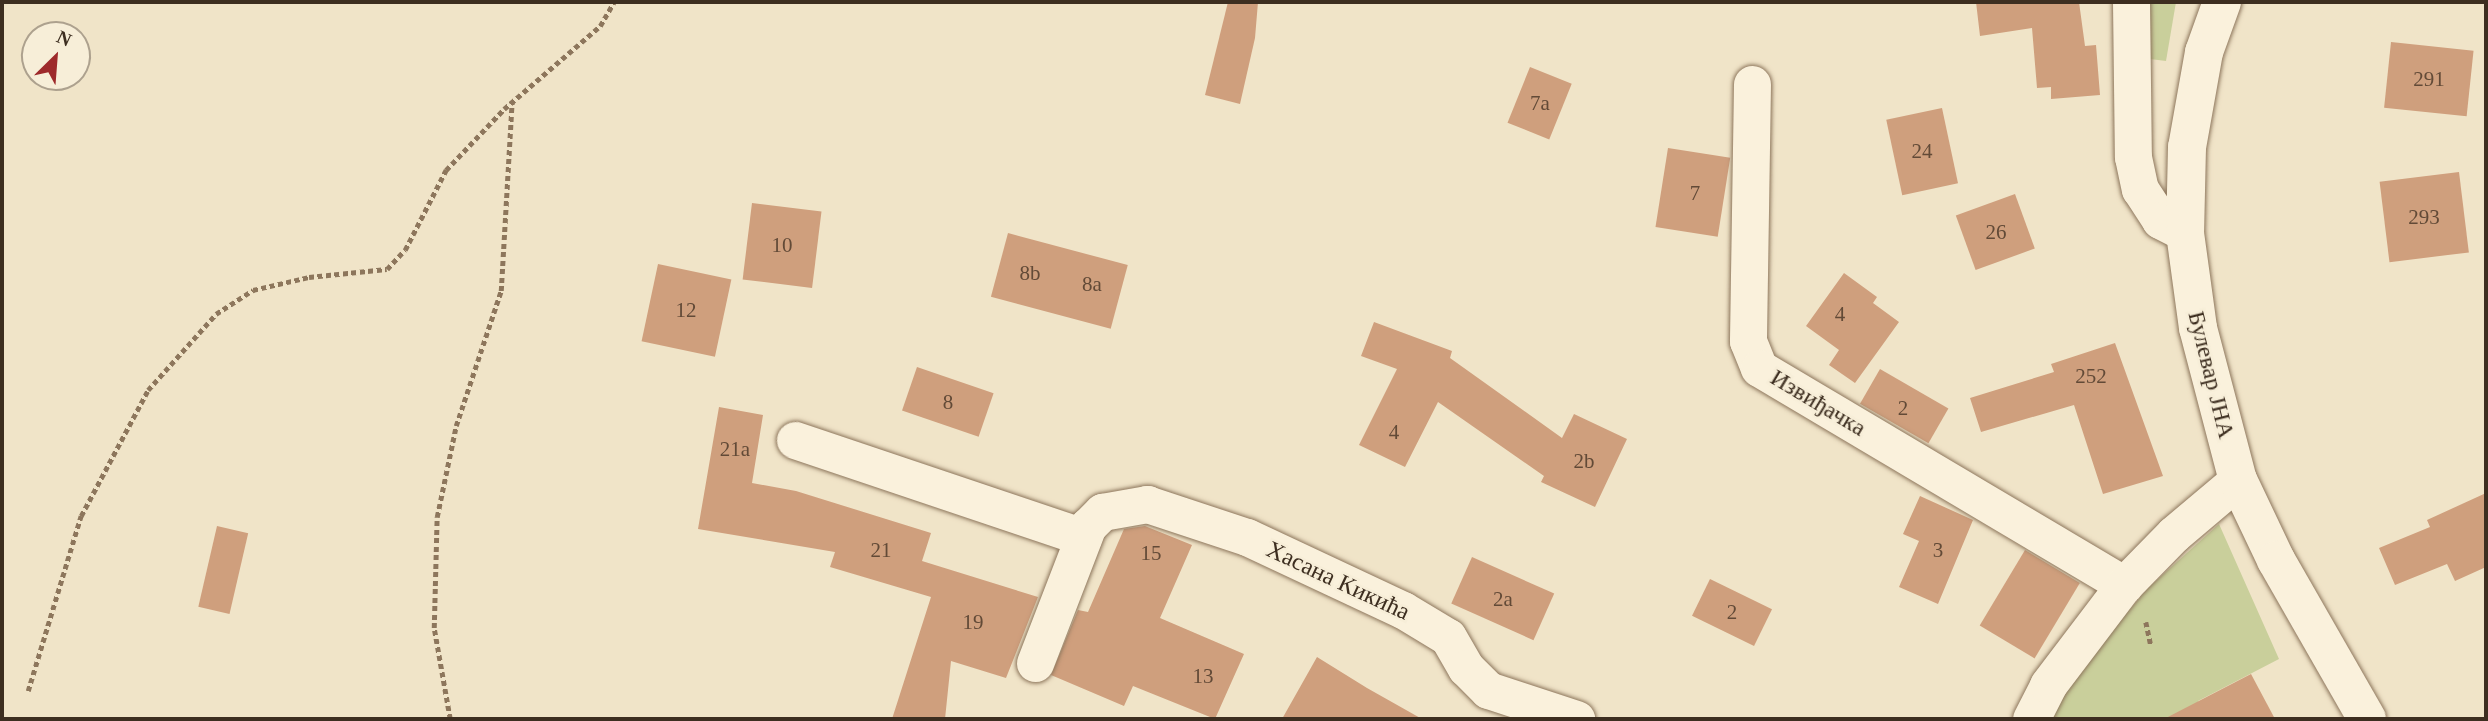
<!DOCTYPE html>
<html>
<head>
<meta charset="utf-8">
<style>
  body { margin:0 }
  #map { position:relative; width:2488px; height:721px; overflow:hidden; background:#f0e4c8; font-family:"Times New Roman",serif }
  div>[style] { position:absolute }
  .green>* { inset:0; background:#c9cf9b }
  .building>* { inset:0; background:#cf9f7d; transform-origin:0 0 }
  .path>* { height:4.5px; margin-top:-2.25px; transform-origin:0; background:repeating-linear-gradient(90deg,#8d765c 0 5px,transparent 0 8.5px) }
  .roads { filter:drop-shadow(0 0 2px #8d765c) drop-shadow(0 0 2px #8d765c) }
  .minor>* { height:37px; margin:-18.5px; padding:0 18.5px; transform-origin:18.5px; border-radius:18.5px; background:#faf1dc }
  .secondary>* { height:38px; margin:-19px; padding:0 19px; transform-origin:19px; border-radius:19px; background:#faf1dc }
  span { translate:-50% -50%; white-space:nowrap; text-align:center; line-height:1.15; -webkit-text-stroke:5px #f7eed8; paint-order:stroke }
  .number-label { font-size:21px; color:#624a37 }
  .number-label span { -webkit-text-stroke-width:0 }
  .street-label { font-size:24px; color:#3d2e20 }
  .frame { position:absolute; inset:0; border:4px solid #3d2e20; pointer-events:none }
  .north { position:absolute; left:21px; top:21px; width:70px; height:70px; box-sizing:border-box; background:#f7eed8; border:2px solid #ada18e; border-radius:50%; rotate:25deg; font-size:19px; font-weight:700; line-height:28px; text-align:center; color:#3d2e20 }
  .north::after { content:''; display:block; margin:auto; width:24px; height:32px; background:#9e2a2b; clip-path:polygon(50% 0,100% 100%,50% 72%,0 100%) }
</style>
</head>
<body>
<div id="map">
  <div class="green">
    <i style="clip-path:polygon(2150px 2px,2176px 2px,2166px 61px,2150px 59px)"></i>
    <i style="clip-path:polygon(2219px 524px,2279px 659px,2198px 701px,2207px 719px,2049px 719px,2080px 668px,2148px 588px)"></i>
  </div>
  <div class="building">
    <i style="clip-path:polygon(1228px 2px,1258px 2px,1255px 38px,1240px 104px,1205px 95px)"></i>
    <i style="clip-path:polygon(1976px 2px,2079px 2px,2085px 46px,2096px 45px,2100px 95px,2051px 99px,2051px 87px,2037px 88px,2032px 28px,1980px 36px)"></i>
    <i style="left:2391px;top:42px;width:83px;height:66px;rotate:6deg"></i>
    <i style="left:1530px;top:67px;width:45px;height:60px;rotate:22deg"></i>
    <i style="left:1942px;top:108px;width:77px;height:57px;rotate:78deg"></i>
    <i style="left:1668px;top:148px;width:63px;height:80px;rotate:9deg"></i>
    <i style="left:2459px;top:172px;width:81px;height:80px;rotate:83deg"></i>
    <i style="left:2015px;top:194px;width:58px;height:63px;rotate:70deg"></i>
    <i style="left:752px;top:203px;width:70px;height:77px;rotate:7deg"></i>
    <i style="left:1008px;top:233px;width:124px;height:66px;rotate:15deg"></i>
    <i style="left:658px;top:264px;width:75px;height:79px;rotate:12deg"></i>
    <i style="clip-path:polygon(1844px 273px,1877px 297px,1873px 303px,1899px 322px,1855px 383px,1829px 365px,1839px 350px,1806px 326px)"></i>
    <i style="clip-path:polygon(1374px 322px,1452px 351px,1450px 358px,1562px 438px,1574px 414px,1627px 439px,1595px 507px,1541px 482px,1544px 476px,1438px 402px,1405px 467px,1359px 445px,1397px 369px,1361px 356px)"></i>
    <i style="clip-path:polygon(2115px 343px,2163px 476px,2103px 494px,2074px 405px,1981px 432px,1970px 398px,2054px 372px,2051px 364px)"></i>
    <i style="left:917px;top:367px;width:81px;height:46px;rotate:19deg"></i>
    <i style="left:1880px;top:369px;width:79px;height:40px;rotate:30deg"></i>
    <i style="clip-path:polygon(719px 407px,763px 415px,752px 483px,796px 491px,931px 533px,922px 561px,1038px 597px,1006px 678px,951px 661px,945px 719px,892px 719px,931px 597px,830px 567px,835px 552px,698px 529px)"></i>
    <i style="clip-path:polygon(2486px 493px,2486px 567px,2455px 581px,2447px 564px,2395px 585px,2379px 548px,2430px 527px,2427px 520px)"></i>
    <i style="clip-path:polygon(1920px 496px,1973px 520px,1938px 604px,1899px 587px,1919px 541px,1903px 534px)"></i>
    <i style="left:217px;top:526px;width:32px;height:83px;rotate:13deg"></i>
    <i style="clip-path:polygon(1145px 526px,1192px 545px,1160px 618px,1244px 654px,1215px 719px,1133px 686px,1124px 706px,1051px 675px,1078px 610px,1088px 612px,1124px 529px)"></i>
    <i style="left:2025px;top:550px;width:64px;height:88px;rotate:31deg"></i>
    <i style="left:1472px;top:557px;width:90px;height:51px;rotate:24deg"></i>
    <i style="left:1710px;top:579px;width:69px;height:41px;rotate:26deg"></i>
    <i style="clip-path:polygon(1317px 657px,1367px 688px,1422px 719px,1282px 719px)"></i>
    <i style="clip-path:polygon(2251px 674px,2275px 719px,2164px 719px)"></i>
  </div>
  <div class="path">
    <i style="left:2146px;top:622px;width:24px;rotate:78deg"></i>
    <i style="left:28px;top:691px;width:183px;rotate:-73.2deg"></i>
    <i style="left:81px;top:516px;width:143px;rotate:-62deg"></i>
    <i style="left:148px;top:390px;width:102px;rotate:-48.2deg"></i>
    <i style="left:216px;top:314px;width:44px;rotate:-33deg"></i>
    <i style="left:253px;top:290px;width:57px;rotate:-13.1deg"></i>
    <i style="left:309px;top:277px;width:78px;rotate:-5.9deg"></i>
    <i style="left:387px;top:269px;width:26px;rotate:-47deg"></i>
    <i style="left:405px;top:250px;width:90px;rotate:-62.9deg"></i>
    <i style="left:446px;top:170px;width:84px;rotate:-46.4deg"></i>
    <i style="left:504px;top:109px;width:127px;rotate:-40.8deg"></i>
    <i style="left:600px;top:26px;width:28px;rotate:-60deg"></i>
    <i style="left:450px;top:719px;width:92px;rotate:-100deg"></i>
    <i style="left:434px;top:628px;width:111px;rotate:-88.5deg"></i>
    <i style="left:437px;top:517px;width:93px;rotate:-78.2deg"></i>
    <i style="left:456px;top:426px;width:142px;rotate:-71.6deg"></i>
    <i style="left:501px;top:291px;width:190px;rotate:-86.7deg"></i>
  </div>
  <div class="roads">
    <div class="minor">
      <i style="left:2131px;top:2px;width:155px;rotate:89.3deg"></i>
      <i style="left:2133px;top:157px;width:33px;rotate:78deg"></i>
      <i style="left:2140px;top:189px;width:37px;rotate:57deg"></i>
      <i style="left:2160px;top:220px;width:28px;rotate:27deg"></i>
      <i style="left:1752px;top:84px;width:257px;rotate:90.9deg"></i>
      <i style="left:1748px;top:341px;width:29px;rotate:68deg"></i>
      <i style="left:1759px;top:368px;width:425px;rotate:30.7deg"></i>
      <i style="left:795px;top:440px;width:304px;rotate:18.6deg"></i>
      <i style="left:1035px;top:663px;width:147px;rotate:-68.9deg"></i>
      <i style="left:1088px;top:526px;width:20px;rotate:-45deg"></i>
      <i style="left:1102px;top:512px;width:46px;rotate:-10.1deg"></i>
      <i style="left:1147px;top:504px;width:105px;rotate:18.3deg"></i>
      <i style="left:1247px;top:537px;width:172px;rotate:25.1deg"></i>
      <i style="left:1403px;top:610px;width:52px;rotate:31deg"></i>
      <i style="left:1448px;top:637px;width:36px;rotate:60deg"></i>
      <i style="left:1466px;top:668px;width:31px;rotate:45deg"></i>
      <i style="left:1488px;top:690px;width:93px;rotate:18.2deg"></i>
      <i style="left:2031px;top:719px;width:38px;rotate:-63deg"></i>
      <i style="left:2048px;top:685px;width:126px;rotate:-52.8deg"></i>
      <i style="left:2124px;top:585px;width:71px;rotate:-45.6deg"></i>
      <i style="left:2174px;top:534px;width:84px;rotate:-40.2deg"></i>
    </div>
    <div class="secondary">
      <i style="left:2222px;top:2px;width:53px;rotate:109.8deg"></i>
      <i style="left:2204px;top:52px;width:97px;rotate:100.1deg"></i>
      <i style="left:2187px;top:147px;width:86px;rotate:91.3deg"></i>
      <i style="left:2185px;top:233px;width:96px;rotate:82.2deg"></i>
      <i style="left:2198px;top:328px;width:157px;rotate:75.3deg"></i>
      <i style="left:2238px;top:480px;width:89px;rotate:64.6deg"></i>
      <i style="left:2276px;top:560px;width:183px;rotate:60.2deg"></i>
    </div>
  </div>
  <div class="number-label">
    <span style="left:2429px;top:79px">291</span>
    <span style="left:1540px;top:103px">7a</span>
    <span style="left:1922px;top:151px">24</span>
    <span style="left:1695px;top:193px">7</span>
    <span style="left:2424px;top:217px">293</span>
    <span style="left:1996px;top:232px">26</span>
    <span style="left:782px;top:245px">10</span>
    <span style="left:1030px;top:273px">8b</span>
    <span style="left:1092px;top:284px">8a</span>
    <span style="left:686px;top:310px">12</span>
    <span style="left:1840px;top:314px">4</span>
    <span style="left:2091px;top:376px">252</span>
    <span style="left:948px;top:402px">8</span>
    <span style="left:1903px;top:408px">2</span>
    <span style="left:1394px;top:432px">4</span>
    <span style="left:735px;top:449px">21a</span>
    <span style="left:1584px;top:461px">2b</span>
    <span style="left:881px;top:550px">21</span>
    <span style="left:1938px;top:550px">3</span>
    <span style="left:1151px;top:553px">15</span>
    <span style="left:1503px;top:599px">2a</span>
    <span style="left:1732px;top:612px">2</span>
    <span style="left:973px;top:622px">19</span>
    <span style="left:1203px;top:676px">13</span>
  </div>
  <div class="street-label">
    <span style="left:2211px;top:375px;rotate:76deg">Булевар ЈНА</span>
    <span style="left:1818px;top:403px;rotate:31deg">Извиђачка</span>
    <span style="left:1338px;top:581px;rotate:25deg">Хасана Кикића</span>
  </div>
  <div class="frame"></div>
  <div class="north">N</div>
</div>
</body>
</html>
